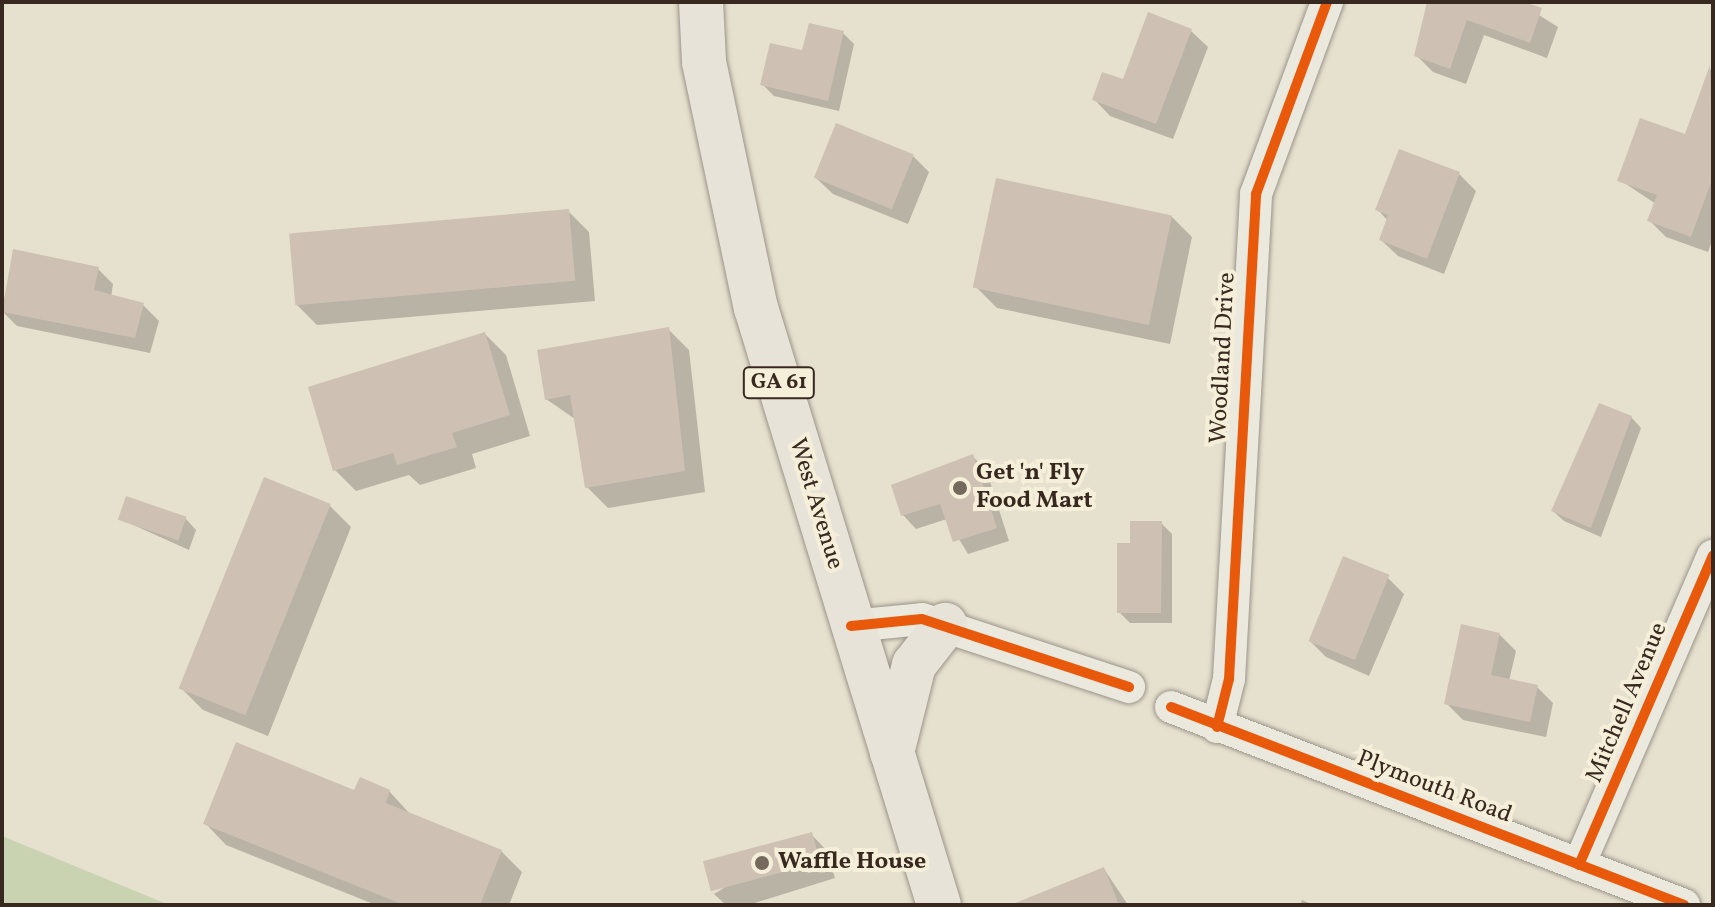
<!DOCTYPE html>
<html>
<head>
<meta charset="utf-8">
<style>
  body { margin:0 }
  #map { position:relative; width:1715px; height:907px; overflow:hidden; background:#e6e0ce; font-family:Vollkorn,serif }
  div>[style] { position:absolute }
  .green>* { inset:0; background:#c9d2b1 }
  .shadow>* { inset:0; background:#0003 }
  .building>* { inset:0; background:#cec1b4; transform-origin:0 0 }
  .roads { filter:drop-shadow(0 0 2px #9b958a) drop-shadow(0 0 2px #9b958a) }
  .minor>* { height:32px; margin:-16px; padding:0 16px; transform-origin:16px; border-radius:16px; background:#ebe8de }
  .primary>* { height:44px; margin:-22px; padding:0 22px; transform-origin:22px; border-radius:22px; background:#e8e3d9 }
  .cycleway>* { height:10px; margin:-5px; padding:0 5px; transform-origin:5px; border-radius:5px; background:#e8590c }
  .dots>* { width:22px; height:22px; translate:-50% -50%; box-sizing:border-box; border:4px solid #f5eed8; border-radius:50% }
  span { translate:-50% -50%; white-space:nowrap; text-align:center; line-height:1.15; -webkit-text-stroke:8px #f5eed8; paint-order:stroke }
  .shield-label span { padding:2px 6px; background:#f5eed8; border:2px solid; border-radius:6px; -webkit-text-stroke-width:0 }
  .shield-label { font-size:22px; color:#382920; font-weight:700 }
  .street-label { font-size:24px; color:#382920 }
  .poi-label { font-size:24px; color:#382920; font-weight:700 }
  .left { translate:0 -50%; text-align:left }
  .frame { position:absolute; inset:0; border:4px solid #382920; pointer-events:none }
</style>
</head>
<body>
<div id="map">
  <div class="green">
    <i style="clip-path:polygon(2px 836px,169px 905px,2px 905px)"></i>
  </div>
  <div class="shadow">
    <i style="clip-path:polygon(1435px 2px,1518px 2px,1558px 27px,1547px 58px,1484px 35px,1466px 84px,1433px 72px,1416px 55px)"></i>
    <i style="clip-path:polygon(1191px 31px,1208px 47px,1173px 139px,1110px 116px,1094px 99px)"></i>
    <i style="clip-path:polygon(843px 33px,854px 44px,839px 111px,774px 96px,763px 85px)"></i>
    <i style="clip-path:polygon(1713px 63px,1713px 238px,1708px 252px,1666px 237px,1650px 221px,1656px 204px,1620px 180px,1686px 137px)"></i>
    <i style="clip-path:polygon(1400px 151px,1459px 174px,1476px 191px,1444px 274px,1398px 256px,1381px 240px,1388px 221px,1378px 210px)"></i>
    <i style="clip-path:polygon(912px 155px,929px 172px,908px 224px,833px 194px,816px 178px)"></i>
    <i style="clip-path:polygon(568px 211px,589px 232px,595px 301px,317px 325px,296px 304px)"></i>
    <i style="clip-path:polygon(1171px 216px,1192px 237px,1170px 344px,997px 308px,976px 287px)"></i>
    <i style="clip-path:polygon(14px 251px,98px 269px,113px 284px,111px 297px,143px 305px,159px 321px,150px 353px,17px 326px,2px 311px)"></i>
    <i style="clip-path:polygon(668px 329px,689px 350px,705px 492px,608px 508px,587px 487px,575px 419px,546px 399px)"></i>
    <i style="clip-path:polygon(485px 334px,506px 355px,530px 436px,472px 454px,476px 468px,420px 485px,409px 475px,356px 491px,335px 470px)"></i>
    <i style="clip-path:polygon(1631px 417px,1641px 428px,1601px 537px,1564px 521px,1553px 511px)"></i>
    <i style="clip-path:polygon(972px 456px,986px 469px,1009px 541px,968px 554px,947px 519px,916px 529px,903px 515px)"></i>
    <i style="clip-path:polygon(330px 506px,351px 527px,268px 736px,203px 710px,182px 689px)"></i>
    <i style="clip-path:polygon(185px 518px,196px 530px,189px 550px,120px 519px)"></i>
    <i style="clip-path:polygon(1161px 523px,1172px 534px,1172px 623px,1130px 623px,1119px 612px,1132px 545px)"></i>
    <i style="clip-path:polygon(1387px 577px,1404px 594px,1369px 676px,1326px 657px,1310px 641px)"></i>
    <i style="clip-path:polygon(1499px 634px,1516px 651px,1509px 681px,1537px 687px,1553px 703px,1546px 737px,1463px 720px,1446px 703px)"></i>
    <i style="clip-path:polygon(389px 791px,410px 814px,501px 851px,522px 872px,509px 905px,376px 905px,226px 845px,205px 823px)"></i>
    <i style="clip-path:polygon(811px 834px,827px 851px,835px 878px,748px 905px,726px 905px,714px 894px)"></i>
    <i style="clip-path:polygon(1104px 869px,1128px 905px,1054px 905px)"></i>
    <i style="clip-path:polygon(1302px 900px,1314px 905px,1300px 905px)"></i>
  </div>
  <div class="building">
    <i style="clip-path:polygon(1427px 2px,1524px 2px,1542px 8px,1530px 43px,1467px 20px,1450px 69px,1414px 56px)"></i>
    <i style="clip-path:polygon(1148px 12px,1192px 29px,1156px 124px,1092px 100px,1102px 72px,1123px 79px)"></i>
    <i style="clip-path:polygon(809px 23px,844px 31px,828px 101px,760px 85px,770px 43px,802px 50px)"></i>
    <i style="clip-path:polygon(1710px 65px,1713px 177px,1691px 237px,1647px 221px,1657px 195px,1617px 181px,1640px 118px,1685px 134px)"></i>
    <i style="left:836px;top:123px;width:84px;height:59px;rotate:22deg"></i>
    <i style="clip-path:polygon(1399px 149px,1460px 172px,1427px 259px,1379px 240px,1388px 215px,1375px 210px)"></i>
    <i style="left:996px;top:178px;width:180px;height:112px;rotate:12deg"></i>
    <i style="left:569px;top:209px;width:72px;height:281px;rotate:85deg"></i>
    <i style="clip-path:polygon(13px 249px,99px 267px,94px 290px,144px 303px,135px 338px,2px 312px)"></i>
    <i style="clip-path:polygon(669px 327px,685px 471px,585px 488px,570px 395px,545px 400px,537px 350px)"></i>
    <i style="clip-path:polygon(485px 332px,510px 415px,452px 433px,457px 447px,397px 465px,393px 453px,333px 471px,308px 387px)"></i>
    <i style="clip-path:polygon(1599px 403px,1632px 416px,1591px 528px,1551px 511px)"></i>
    <i style="clip-path:polygon(973px 454px,997px 528px,953px 542px,940px 504px,901px 516px,891px 485px)"></i>
    <i style="left:264px;top:477px;width:72px;height:228px;rotate:22deg"></i>
    <i style="left:126px;top:496px;width:64px;height:25px;rotate:19deg"></i>
    <i style="clip-path:polygon(1130px 521px,1162px 521px,1161px 613px,1117px 613px,1117px 543px,1130px 543px)"></i>
    <i style="left:1343px;top:556px;width:50px;height:92px;rotate:22deg"></i>
    <i style="clip-path:polygon(1461px 624px,1500px 633px,1491px 675px,1538px 685px,1530px 722px,1444px 704px)"></i>
    <i style="clip-path:polygon(236px 742px,354px 790px,360px 777px,390px 790px,386px 803px,502px 850px,480px 905px,404px 905px,203px 824px)"></i>
    <i style="left:812px;top:832px;width:31px;height:113px;rotate:75deg"></i>
    <i style="clip-path:polygon(1104px 867px,1119px 905px,1013px 905px,1013px 904px)"></i>
  </div>
  <div class="roads">
    <div class="minor">
      <i style="left:851px;top:626px;width:71px;rotate:-5.6deg"></i>
      <i style="left:922px;top:619px;width:218px;rotate:18.2deg"></i>
      <i style="left:1171px;top:707px;width:550px;rotate:21.1deg"></i>
      <i style="left:1217px;top:727px;width:49px;rotate:-76deg"></i>
      <i style="left:1229px;top:679px;width:486px;rotate:-86.8deg"></i>
      <i style="left:1256px;top:194px;width:205px;rotate:-69.7deg"></i>
      <i style="left:1579px;top:865px;width:337px;rotate:-66.6deg"></i>
    </div>
    <div class="primary">
      <i style="left:701px;top:2px;width:60px;rotate:87.1deg"></i>
      <i style="left:704px;top:62px;width:251px;rotate:78.1deg"></i>
      <i style="left:756px;top:308px;width:624px;rotate:72.96deg"></i>
      <i style="left:892px;top:753px;width:91px;rotate:-76deg"></i>
      <i style="left:914px;top:665px;width:51px;rotate:-52.2deg"></i>
    </div>
  </div>
  <div class="cycleway">
    <i style="left:851px;top:626px;width:71px;rotate:-5.6deg"></i>
    <i style="left:922px;top:619px;width:218px;rotate:18.2deg"></i>
    <i style="left:1171px;top:707px;width:550px;rotate:21.1deg"></i>
    <i style="left:1217px;top:727px;width:49px;rotate:-76deg"></i>
    <i style="left:1229px;top:679px;width:486px;rotate:-86.8deg"></i>
    <i style="left:1256px;top:194px;width:205px;rotate:-69.7deg"></i>
    <i style="left:1579px;top:865px;width:337px;rotate:-66.6deg"></i>
  </div>
  <div class="dots">
    <i style="left:960px;top:488px;background:#75695d"></i>
    <i style="left:762px;top:863px;background:#75695d"></i>
  </div>
  <div class="shield-label">
    <span style="left:779px;top:383px">GA 61</span>
  </div>
  <div class="street-label">
    <span style="left:1224px;top:358px;rotate:-87deg">Woodland Drive</span>
    <span style="left:815px;top:504px;rotate:73deg">West Avenue</span>
    <span style="left:1628px;top:703px;rotate:-67deg">Mitchell Avenue</span>
    <span style="left:1434px;top:788px;rotate:21deg">Plymouth Road</span>
  </div>
  <div class="poi-label">
    <span class="left" style="left:976px;top:488px">Get 'n' Fly<br>Food Mart</span>
    <span class="left" style="left:778px;top:863px">Waffle House</span>
  </div>
  <div class="frame"></div>
</div>
</body>
</html>
